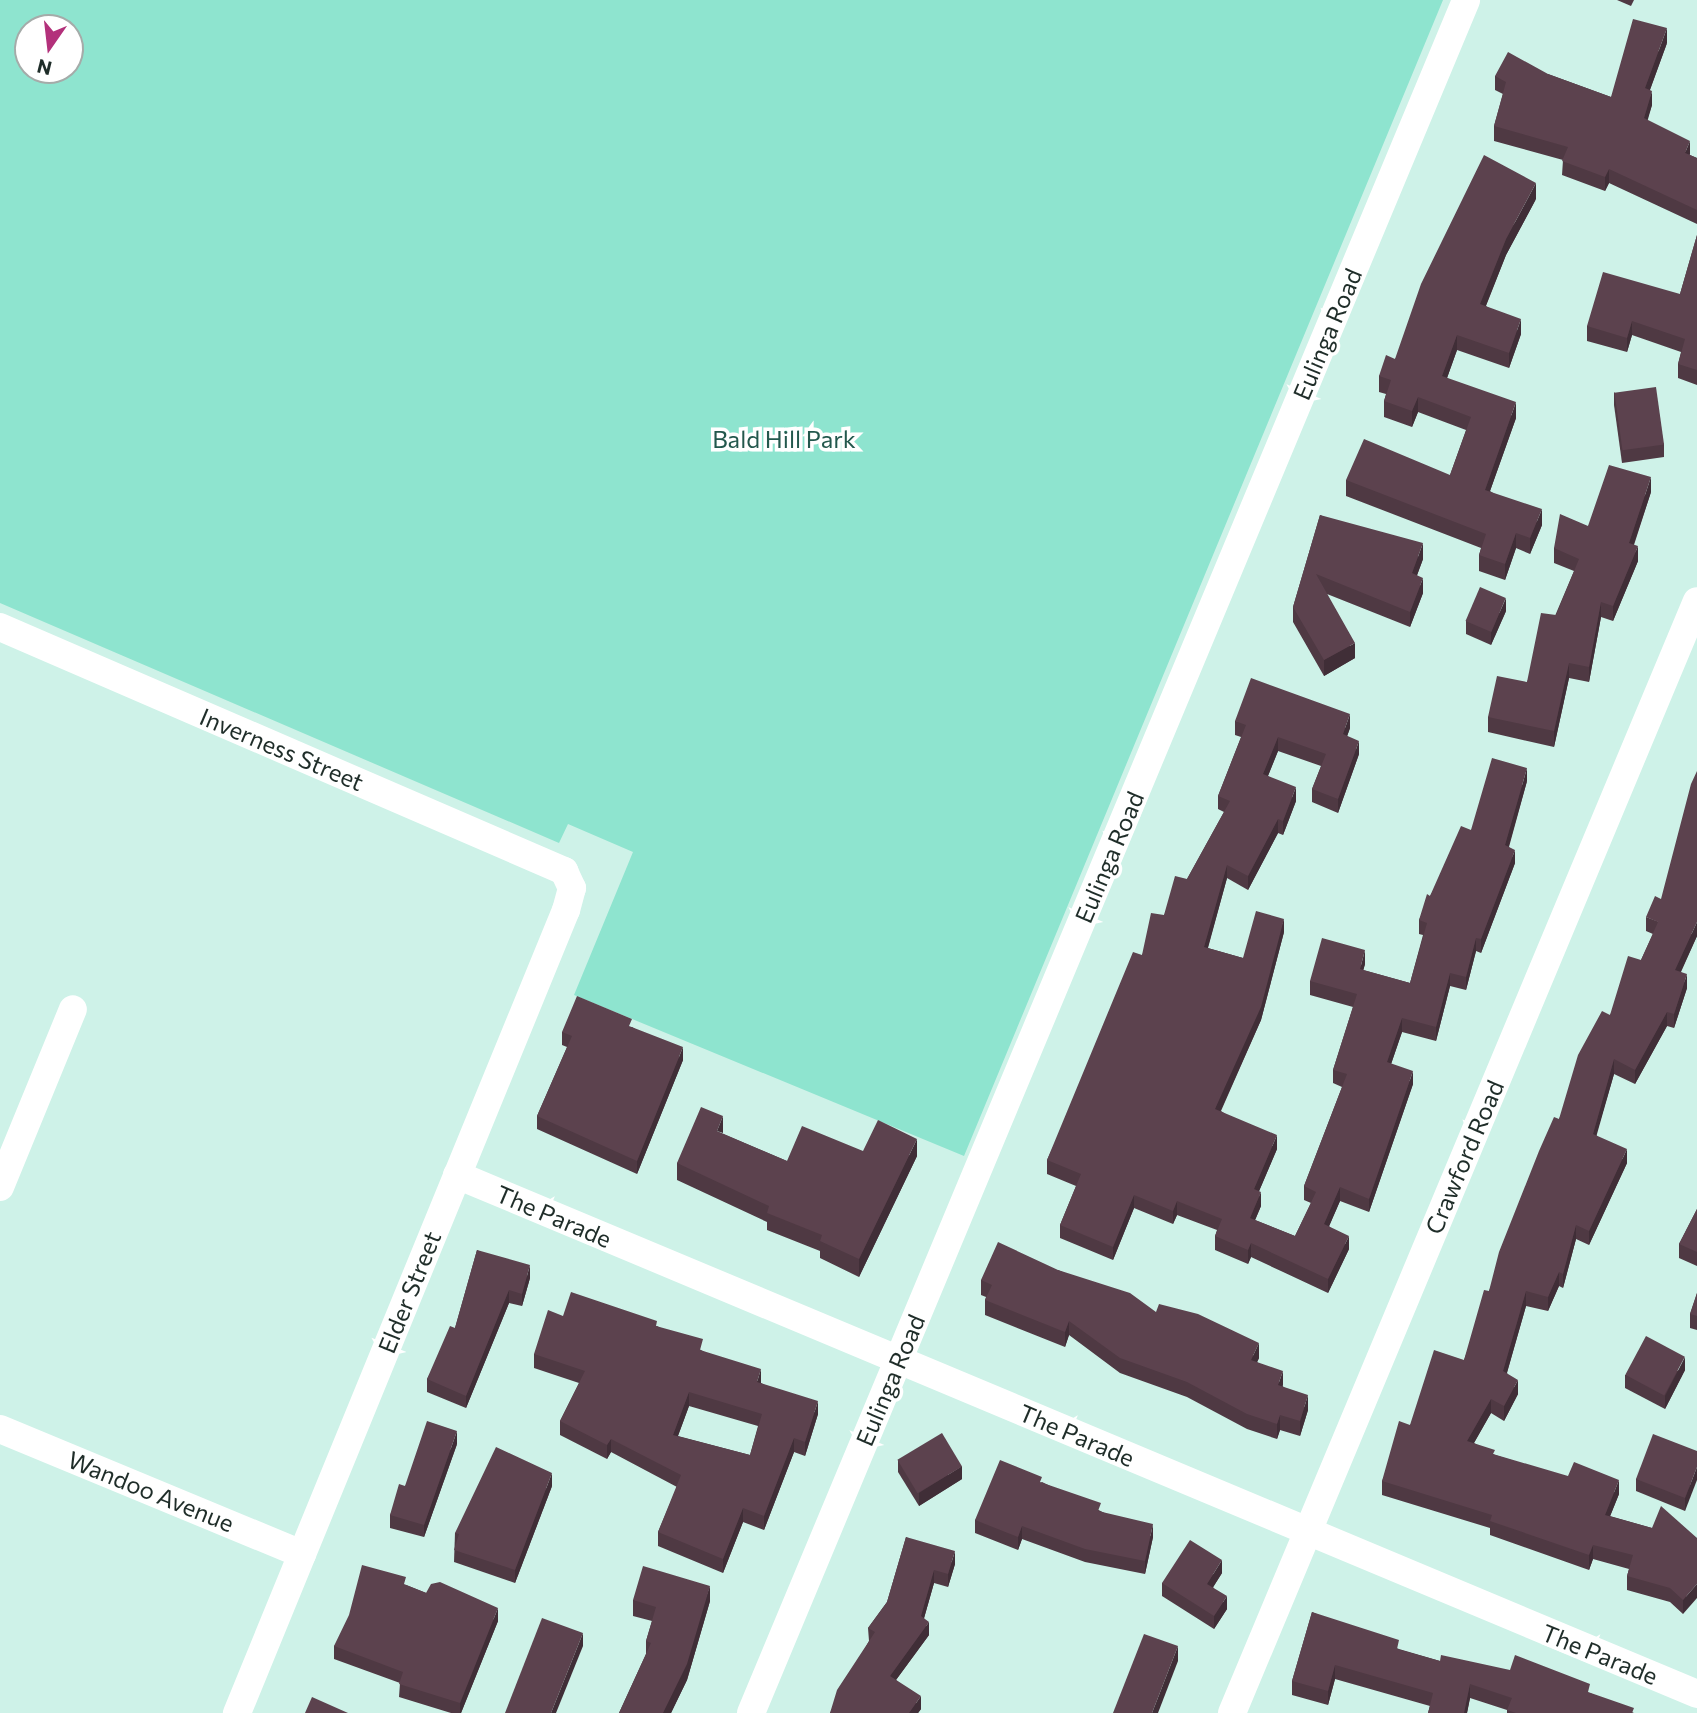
<!DOCTYPE html>
<html>
<head>
<meta charset="utf-8">
<style>
  body { margin:0 }
  #map { position:relative; width:1697px; height:1713px; overflow:hidden; background:#cef2e8; font-family:Commissioner,sans-serif }
  div>[style] { position:absolute }
  .green>* { inset:0; background:#8ee4cf }
  .street>* { height:28px; margin:-14px; padding:0 14px; transform-origin:14px; border-radius:14px; background:#fff }
  .wall>* { inset:0; background:#4f3943 }
  .shaded-wall>* { inset:0; background:#402e37 }
  .building>* { inset:0; background:#5c424e; transform-origin:0 0 }
  span { translate:-50% -50%; white-space:nowrap; text-align:center; line-height:1.15; -webkit-text-stroke:7px #fff; paint-order:stroke }
  .street-label { font-size:24px; color:#1f2d29 }
  .park-label { font-size:24px; color:#23584d }
  .north { position:absolute; left:14px; top:14px; width:70px; height:70px; box-sizing:border-box; background:#fff; border:2px solid #a5aba9; border-radius:50%; rotate:194deg; font-size:19px; font-weight:700; line-height:28px; text-align:center; color:#1f2d29 }
  .north::after { content:''; display:block; margin:auto; width:24px; height:32px; background:#b3317b; clip-path:polygon(50% 0,100% 100%,50% 72%,0 100%) }
</style>
</head>
<body>
<div id="map">
  <div class="green">
    <i style="clip-path:polygon(evenodd,0 0,1443px 0,964px 1156px,574px 995px,633px 852px,568px 824px,559px 843px,0 603px,0 0,28px 28px,70px 28px,70px 70px,28px 70px,28px 28px)"></i>
  </div>
  <div class="street">
    <i style="left:0;top:627px;width:615px;rotate:23.39deg"></i>
    <i style="left:564px;top:871px;width:19px;rotate:65deg"></i>
    <i style="left:572px;top:888px;width:23px;rotate:105deg"></i>
    <i style="left:566px;top:910px;width:868px;rotate:112.28deg"></i>
    <i style="left:457px;top:1175px;width:1344px;rotate:22.71deg"></i>
    <i style="left:0;top:1187px;width:192px;rotate:-67.7deg"></i>
    <i style="left:0;top:1429px;width:327px;rotate:22.5deg"></i>
    <i style="left:751px;top:1713px;width:1856px;rotate:-67.34deg"></i>
    <i style="left:1232px;top:1713px;width:1205px;rotate:-67.31deg"></i>
  </div>
  <div class="wall">
    <i style="clip-path:polygon(1617px 0,1634px 0,1631px 6px)"></i>
    <i style="clip-path:polygon(1667px 43px,1650px 90px,1652px 105px,1647px 120px,1690px 155px,1697px 158px,1697px 224px,1609px 183px,1605px 191px,1562px 175px,1563px 160px,1494px 141px,1494px 126px,1503px 94px,1495px 90px,1495px 76px,1548px 74px,1611px 97px)"></i>
    <i style="clip-path:polygon(1536px 199px,1506px 255px,1486px 306px,1521px 334px,1509px 368px,1457px 350px,1447px 378px,1516px 418px,1490px 491px,1542px 525px,1530px 554px,1516px 548px,1505px 580px,1479px 571px,1479px 555px,1481px 548px,1346px 496px,1346px 480px,1450px 475px,1466px 430px,1418px 412px,1412px 427px,1384px 417px,1384px 401px,1386px 394px,1379px 392px,1379px 376px,1395px 359px)"></i>
    <i style="clip-path:polygon(1697px 235px,1697px 385px,1678px 378px,1678px 364px,1681px 352px,1632px 335px,1627px 352px,1587px 341px,1587px 326px,1680px 294px)"></i>
    <i style="clip-path:polygon(1614px 392px,1664px 444px,1664px 457px,1622px 463px,1614px 405px)"></i>
    <i style="clip-path:polygon(1651px 492px,1634px 545px,1638px 561px,1613px 621px,1601px 617px,1589px 682px,1569px 678px,1554px 747px,1488px 732px,1488px 717px,1527px 682px,1574px 571px,1554px 563px,1554px 548px,1588px 526px)"></i>
    <i style="clip-path:polygon(1320px 515px,1423px 559px,1417px 575px,1423px 593px,1410px 627px,1327px 594px,1355px 658px,1324px 676px,1293px 622px,1293px 607px)"></i>
    <i style="clip-path:polygon(1506px 611px,1491px 645px,1466px 634px,1466px 621px)"></i>
    <i style="clip-path:polygon(1235px 721px,1350px 728px,1347px 736px,1359px 754px,1338px 813px,1312px 802px,1312px 789px,1321px 766px,1278px 751px,1268px 776px,1296px 801px,1283px 835px,1278px 833px,1248px 890px,1227px 878px,1208px 948px,1243px 958px,1284px 932px,1261px 1020px,1221px 1111px,1277px 1149px,1259px 1191px,1261px 1206px,1255px 1220px,1295px 1236px,1311px 1203px,1304px 1200px,1304px 1186px,1342px 1087px,1333px 1083px,1333px 1070px,1353px 1007px,1310px 995px,1310px 981px,1365px 964px,1363px 970px,1410px 983px,1423px 935px,1419px 934px,1419px 920px,1430px 896px,1471px 830px,1527px 781px,1509px 847px,1515px 863px,1481px 953px,1476px 951px,1466px 990px,1450px 986px,1436px 1041px,1402px 1032px,1391px 1064px,1413px 1084px,1369px 1212px,1340px 1201px,1329px 1226px,1349px 1249px,1328px 1293px,1251px 1257px,1248px 1264px,1215px 1250px,1215px 1236px,1217px 1230px,1177px 1215px,1173px 1224px,1134px 1208px,1113px 1260px,1060px 1238px,1060px 1225px,1076px 1186px,1047px 1174px,1047px 1160px,1142px 955px,1164px 915px,1187px 879px,1224px 812px,1218px 809px,1218px 796px,1241px 737px,1235px 735px)"></i>
    <i style="clip-path:polygon(1646px 917px,1697px 936px,1681px 972px,1687px 988px,1674px 1028px,1667px 1026px,1635px 1084px,1614px 1074px,1596px 1135px,1627px 1163px,1589px 1245px,1576px 1239px,1563px 1288px,1559px 1286px,1548px 1311px,1526px 1306px,1507px 1373px,1518px 1394px,1504px 1421px,1491px 1413px,1474px 1443px,1495px 1455px,1619px 1494px,1610px 1516px,1652px 1528px,1697px 1538px,1683px 1614px,1670px 1602px,1627px 1590px,1627px 1576px,1629px 1569px,1593px 1559px,1589px 1570px,1490px 1535px,1490px 1528px,1382px 1495px,1382px 1481px,1410px 1425px,1464px 1360px,1489px 1291px,1559px 1119px,1610px 1015px,1641px 960px,1653px 934px,1646px 931px)"></i>
    <i style="clip-path:polygon(632px 1027px,683px 1060px,637px 1174px,537px 1129px,537px 1116px,567px 1047px,562px 1045px,562px 1032px)"></i>
    <i style="clip-path:polygon(723px 1134px,787px 1161px,863px 1151px,917px 1156px,859px 1277px,820px 1258px,820px 1251px,767px 1230px,767px 1222px,677px 1180px,677px 1163px)"></i>
    <i style="clip-path:polygon(1697px 1209px,1697px 1266px,1679px 1258px,1679px 1244px)"></i>
    <i style="clip-path:polygon(477px 1250px,530px 1278px,522px 1306px,509px 1303px,466px 1408px,427px 1392px,427px 1379px,455px 1328px)"></i>
    <i style="clip-path:polygon(1058px 1270px,1259px 1358px,1257px 1362px,1308px 1410px,1300px 1436px,1280px 1430px,1277px 1439px,1247px 1429px,1187px 1397px,1120px 1373px,1069px 1335px,1065px 1347px,985px 1315px,985px 1300px,986px 1297px,981px 1295px,981px 1280px)"></i>
    <i style="clip-path:polygon(1697px 1293px,1697px 1330px,1690px 1328px,1690px 1314px)"></i>
    <i style="clip-path:polygon(evenodd,657px 1326px,818px 1414px,805px 1456px,794px 1452px,764px 1530px,743px 1522px,723px 1573px,658px 1546px,658px 1532px,677px 1487px,611px 1452px,607px 1459px,560px 1435px,560px 1421px,579px 1383px,534px 1368px,534px 1354px,657px 1326px,689px 1406px,758px 1426px,750px 1455px,678px 1436px,689px 1406px)"></i>
    <i style="clip-path:polygon(1685px 1370px,1665px 1409px,1625px 1388px,1625px 1375px)"></i>
    <i style="clip-path:polygon(457px 1444px,424px 1537px,390px 1528px,390px 1515px,405px 1486px)"></i>
    <i style="clip-path:polygon(1697px 1451px,1685px 1511px,1636px 1491px,1636px 1479px)"></i>
    <i style="clip-path:polygon(898px 1460px,962px 1479px,919px 1506px,898px 1472px)"></i>
    <i style="clip-path:polygon(1042px 1482px,1153px 1537px,1145px 1574px,1085px 1562px,1022px 1539px,1018px 1550px,975px 1533px,975px 1520px)"></i>
    <i style="clip-path:polygon(552px 1486px,515px 1583px,454px 1562px,455px 1533px)"></i>
    <i style="clip-path:polygon(906px 1537px,955px 1564px,948px 1587px,934px 1583px,924px 1618px,929px 1635px,896px 1680px,921px 1709px,918px 1713px,830px 1713px,869px 1641px,868px 1628px,887px 1602px)"></i>
    <i style="clip-path:polygon(1222px 1573px,1213px 1587px,1227px 1609px,1214px 1629px,1162px 1596px,1162px 1583px)"></i>
    <i style="clip-path:polygon(406px 1585px,498px 1621px,461px 1713px,451px 1713px,399px 1697px,400px 1683px,334px 1659px,334px 1646px)"></i>
    <i style="clip-path:polygon(633px 1600px,710px 1601px,687px 1680px,671px 1713px,619px 1713px,646px 1654px,646px 1641px,652px 1621px,633px 1616px)"></i>
    <i style="clip-path:polygon(1312px 1612px,1399px 1649px,1440px 1661px,1590px 1693px,1634px 1713px,1507px 1713px,1507px 1710px,1470px 1698px,1467px 1713px,1428px 1713px,1430px 1706px,1335px 1679px,1328px 1705px,1292px 1695px,1292px 1681px)"></i>
  </div>
  <div class="shaded-wall">
    <i style="clip-path:polygon(1667px 28px,1667px 43px,1645px 103px,1645px 88px)"></i>
    <i style="clip-path:polygon(1652px 91px,1652px 105px,1644px 133px,1644px 118px)"></i>
    <i style="clip-path:polygon(1690px 141px,1690px 155px,1685px 153px)"></i>
    <i style="clip-path:polygon(1609px 169px,1609px 183px,1605px 191px,1605px 177px)"></i>
    <i style="clip-path:polygon(1536px 183px,1536px 199px,1506px 255px,1480px 320px,1480px 304px,1506px 239px)"></i>
    <i style="clip-path:polygon(1521px 319px,1521px 334px,1509px 368px,1509px 353px)"></i>
    <i style="clip-path:polygon(1632px 321px,1632px 335px,1627px 352px,1627px 338px)"></i>
    <i style="clip-path:polygon(1457px 335px,1457px 350px,1442px 392px,1442px 376px)"></i>
    <i style="clip-path:polygon(1418px 397px,1418px 412px,1412px 427px,1412px 411px)"></i>
    <i style="clip-path:polygon(1516px 402px,1516px 418px,1485px 505px,1485px 490px)"></i>
    <i style="clip-path:polygon(1651px 477px,1651px 492px,1629px 558px,1629px 543px)"></i>
    <i style="clip-path:polygon(1542px 509px,1542px 525px,1530px 554px,1530px 538px)"></i>
    <i style="clip-path:polygon(1516px 533px,1516px 548px,1505px 580px,1505px 564px)"></i>
    <i style="clip-path:polygon(1423px 543px,1423px 559px,1412px 589px,1412px 573px)"></i>
    <i style="clip-path:polygon(1638px 546px,1638px 561px,1613px 621px,1613px 606px)"></i>
    <i style="clip-path:polygon(1423px 578px,1423px 593px,1410px 627px,1410px 612px)"></i>
    <i style="clip-path:polygon(1506px 598px,1506px 611px,1491px 645px,1491px 632px)"></i>
    <i style="clip-path:polygon(1601px 602px,1601px 617px,1589px 682px,1589px 667px)"></i>
    <i style="clip-path:polygon(1355px 643px,1355px 658px,1324px 676px,1324px 660px)"></i>
    <i style="clip-path:polygon(1569px 663px,1569px 678px,1554px 747px,1554px 731px)"></i>
    <i style="clip-path:polygon(1350px 714px,1350px 728px,1343px 748px,1343px 734px)"></i>
    <i style="clip-path:polygon(1278px 737px,1278px 751px,1263px 788px,1263px 774px)"></i>
    <i style="clip-path:polygon(1359px 741px,1359px 754px,1338px 813px,1338px 799px)"></i>
    <i style="clip-path:polygon(1527px 768px,1527px 781px,1505px 859px,1505px 845px)"></i>
    <i style="clip-path:polygon(1296px 787px,1296px 801px,1283px 835px,1283px 821px)"></i>
    <i style="clip-path:polygon(1278px 819px,1278px 833px,1248px 890px,1248px 876px)"></i>
    <i style="clip-path:polygon(1515px 850px,1515px 863px,1481px 953px,1481px 939px)"></i>
    <i style="clip-path:polygon(1227px 865px,1227px 878px,1204px 961px,1204px 947px)"></i>
    <i style="clip-path:polygon(1284px 919px,1284px 932px,1261px 1020px,1215px 1123px,1215px 1109px)"></i>
    <i style="clip-path:polygon(1697px 922px,1697px 936px,1675px 984px,1675px 970px)"></i>
    <i style="clip-path:polygon(1476px 938px,1476px 951px,1466px 990px,1466px 977px)"></i>
    <i style="clip-path:polygon(1365px 950px,1365px 964px,1360px 983px,1360px 969px)"></i>
    <i style="clip-path:polygon(1450px 973px,1450px 986px,1436px 1041px,1436px 1027px)"></i>
    <i style="clip-path:polygon(1687px 974px,1687px 988px,1674px 1028px,1674px 1014px)"></i>
    <i style="clip-path:polygon(1667px 1012px,1667px 1026px,1635px 1084px,1635px 1070px)"></i>
    <i style="clip-path:polygon(1402px 1018px,1402px 1032px,1387px 1076px,1387px 1062px)"></i>
    <i style="clip-path:polygon(683px 1047px,683px 1060px,637px 1174px,637px 1161px)"></i>
    <i style="clip-path:polygon(1614px 1059px,1614px 1074px,1593px 1148px,1593px 1134px)"></i>
    <i style="clip-path:polygon(1413px 1071px,1413px 1084px,1369px 1212px,1369px 1199px)"></i>
    <i style="clip-path:polygon(723px 1116px,723px 1133px,717px 1131px)"></i>
    <i style="clip-path:polygon(1277px 1135px,1277px 1149px,1254px 1203px,1254px 1189px)"></i>
    <i style="clip-path:polygon(917px 1139px,917px 1156px,859px 1277px,859px 1259px)"></i>
    <i style="clip-path:polygon(1627px 1149px,1627px 1163px,1589px 1245px,1589px 1231px)"></i>
    <i style="clip-path:polygon(1340px 1187px,1340px 1201px,1324px 1238px,1324px 1224px)"></i>
    <i style="clip-path:polygon(1261px 1192px,1261px 1206px,1250px 1232px,1250px 1218px)"></i>
    <i style="clip-path:polygon(1134px 1195px,1134px 1208px,1113px 1260px,1113px 1247px)"></i>
    <i style="clip-path:polygon(1177px 1201px,1177px 1215px,1173px 1224px,1173px 1211px)"></i>
    <i style="clip-path:polygon(1576px 1225px,1576px 1239px,1563px 1288px,1563px 1274px)"></i>
    <i style="clip-path:polygon(1349px 1236px,1349px 1249px,1328px 1293px,1328px 1279px)"></i>
    <i style="clip-path:polygon(1251px 1243px,1251px 1257px,1248px 1264px,1248px 1250px)"></i>
    <i style="clip-path:polygon(530px 1265px,530px 1278px,522px 1306px,522px 1294px)"></i>
    <i style="clip-path:polygon(1559px 1272px,1559px 1286px,1548px 1311px,1548px 1297px)"></i>
    <i style="clip-path:polygon(509px 1290px,509px 1303px,466px 1408px,466px 1396px)"></i>
    <i style="clip-path:polygon(1526px 1291px,1526px 1306px,1503px 1386px,1503px 1371px)"></i>
    <i style="clip-path:polygon(1069px 1321px,1069px 1335px,1065px 1347px,1065px 1332px)"></i>
    <i style="clip-path:polygon(1259px 1343px,1259px 1358px,1251px 1375px,1251px 1360px)"></i>
    <i style="clip-path:polygon(1685px 1357px,1685px 1370px,1665px 1409px,1665px 1396px)"></i>
    <i style="clip-path:polygon(761px 1369px,761px 1383px,757px 1396px,757px 1382px)"></i>
    <i style="clip-path:polygon(1283px 1371px,1283px 1385px,1278px 1400px,1278px 1385px)"></i>
    <i style="clip-path:polygon(1518px 1380px,1518px 1394px,1504px 1421px,1504px 1406px)"></i>
    <i style="clip-path:polygon(689px 1392px,689px 1406px,673px 1449px,673px 1435px)"></i>
    <i style="clip-path:polygon(1308px 1395px,1308px 1410px,1300px 1436px,1300px 1421px)"></i>
    <i style="clip-path:polygon(1491px 1399px,1491px 1413px,1467px 1455px,1467px 1441px)"></i>
    <i style="clip-path:polygon(818px 1401px,818px 1414px,805px 1456px,805px 1442px)"></i>
    <i style="clip-path:polygon(1280px 1415px,1280px 1430px,1277px 1439px,1277px 1424px)"></i>
    <i style="clip-path:polygon(457px 1431px,457px 1444px,424px 1537px,424px 1525px)"></i>
    <i style="clip-path:polygon(794px 1438px,794px 1452px,764px 1530px,764px 1516px)"></i>
    <i style="clip-path:polygon(611px 1439px,611px 1452px,607px 1459px,607px 1445px)"></i>
    <i style="clip-path:polygon(962px 1466px,962px 1479px,919px 1506px,919px 1493px)"></i>
    <i style="clip-path:polygon(1697px 1467px,1697px 1480px,1685px 1511px,1685px 1498px)"></i>
    <i style="clip-path:polygon(552px 1473px,552px 1486px,515px 1583px,515px 1570px)"></i>
    <i style="clip-path:polygon(1619px 1480px,1619px 1494px,1605px 1529px,1605px 1515px)"></i>
    <i style="clip-path:polygon(743px 1508px,743px 1522px,723px 1573px,723px 1559px)"></i>
    <i style="clip-path:polygon(1153px 1524px,1153px 1537px,1145px 1574px,1145px 1561px)"></i>
    <i style="clip-path:polygon(1022px 1526px,1022px 1539px,1018px 1550px,1018px 1537px)"></i>
    <i style="clip-path:polygon(1593px 1545px,1593px 1559px,1589px 1570px,1589px 1555px)"></i>
    <i style="clip-path:polygon(955px 1551px,955px 1564px,948px 1587px,948px 1574px)"></i>
    <i style="clip-path:polygon(1222px 1560px,1222px 1573px,1207px 1597px,1207px 1584px)"></i>
    <i style="clip-path:polygon(934px 1570px,934px 1583px,921px 1629px,921px 1616px)"></i>
    <i style="clip-path:polygon(1697px 1584px,1697px 1598px,1683px 1614px,1683px 1600px)"></i>
    <i style="clip-path:polygon(710px 1586px,710px 1601px,687px 1680px,671px 1713px,663px 1713px)"></i>
    <i style="clip-path:polygon(1227px 1596px,1227px 1609px,1214px 1629px,1214px 1616px)"></i>
    <i style="clip-path:polygon(498px 1608px,498px 1621px,461px 1713px,460px 1713px,460px 1703px)"></i>
    <i style="clip-path:polygon(929px 1622px,929px 1635px,890px 1688px,890px 1676px)"></i>
    <i style="clip-path:polygon(583px 1633px,583px 1646px,556px 1713px,551px 1713px)"></i>
    <i style="clip-path:polygon(1178px 1646px,1178px 1661px,1158px 1713px,1152px 1713px)"></i>
    <i style="clip-path:polygon(1335px 1665px,1335px 1679px,1328px 1705px,1328px 1691px)"></i>
    <i style="clip-path:polygon(1470px 1684px,1470px 1698px,1467px 1713px,1464px 1713px)"></i>
    <i style="clip-path:polygon(921px 1696px,921px 1709px,918px 1713px,909px 1713px)"></i>
  </div>
  <div class="building">
    <i style="clip-path:polygon(1633px 19px,1667px 28px,1645px 88px,1652px 91px,1644px 118px,1690px 141px,1685px 153px,1697px 158px,1697px 210px,1609px 169px,1605px 177px,1562px 161px,1568px 147px,1494px 126px,1506px 82px,1495px 76px,1508px 52px,1548px 74px,1611px 97px)"></i>
    <i style="clip-path:polygon(1484px 155px,1536px 183px,1506px 239px,1480px 304px,1521px 319px,1509px 353px,1457px 335px,1442px 376px,1516px 402px,1485px 490px,1542px 509px,1530px 538px,1516px 533px,1505px 564px,1479px 555px,1486px 534px,1346px 480px,1364px 439px,1450px 475px,1471px 417px,1418px 397px,1412px 411px,1384px 401px,1391px 380px,1379px 376px,1386px 355px,1395px 359px,1421px 284px)"></i>
    <i style="clip-path:polygon(1697px 235px,1697px 370px,1678px 364px,1685px 339px,1632px 321px,1627px 338px,1587px 326px,1603px 272px,1680px 294px)"></i>
    <i style="left:1656px;top:387px;width:58px;height:42px;rotate:82deg"></i>
    <i style="clip-path:polygon(1609px 465px,1651px 477px,1629px 543px,1638px 546px,1613px 606px,1601px 602px,1589px 667px,1569px 663px,1554px 731px,1488px 717px,1497px 676px,1527px 682px,1541px 613px,1556px 615px,1579px 559px,1554px 548px,1560px 514px,1588px 526px)"></i>
    <i style="clip-path:polygon(1320px 515px,1423px 543px,1412px 573px,1423px 578px,1410px 612px,1316px 574px,1355px 643px,1324px 660px,1293px 607px)"></i>
    <i style="left:1480px;top:587px;width:28px;height:37px;rotate:23deg"></i>
    <i style="clip-path:polygon(1251px 678px,1350px 714px,1343px 734px,1359px 741px,1338px 799px,1312px 789px,1326px 754px,1278px 737px,1263px 774px,1296px 787px,1283px 821px,1278px 819px,1248px 876px,1227px 865px,1204px 947px,1243px 958px,1256px 911px,1284px 919px,1261px 1007px,1215px 1109px,1277px 1135px,1254px 1189px,1261px 1192px,1250px 1218px,1295px 1236px,1316px 1192px,1304px 1186px,1347px 1074px,1333px 1070px,1357px 994px,1310px 981px,1322px 938px,1365px 950px,1360px 969px,1410px 983px,1427px 923px,1419px 920px,1427px 894px,1430px 896px,1461px 826px,1471px 830px,1492px 758px,1527px 768px,1505px 845px,1515px 850px,1481px 939px,1476px 938px,1466px 977px,1450px 973px,1436px 1027px,1402px 1018px,1387px 1062px,1413px 1071px,1369px 1199px,1340px 1187px,1324px 1224px,1349px 1236px,1328px 1279px,1251px 1243px,1248px 1250px,1215px 1236px,1222px 1219px,1177px 1201px,1173px 1211px,1134px 1195px,1113px 1247px,1060px 1225px,1081px 1174px,1047px 1160px,1133px 952px,1142px 955px,1151px 913px,1164px 915px,1175px 876px,1187px 879px,1230px 801px,1218px 796px,1246px 725px,1235px 721px)"></i>
    <i style="clip-path:polygon(1697px 771px,1697px 922px,1675px 970px,1687px 974px,1674px 1014px,1667px 1012px,1635px 1070px,1614px 1059px,1593px 1134px,1627px 1149px,1589px 1231px,1576px 1225px,1563px 1274px,1559px 1272px,1548px 1297px,1526px 1291px,1503px 1371px,1518px 1380px,1504px 1406px,1491px 1399px,1467px 1441px,1495px 1450px,1493px 1454px,1568px 1476px,1574px 1462px,1619px 1480px,1605px 1515px,1652px 1528px,1661px 1506px,1697px 1538px,1697px 1584px,1683px 1600px,1670px 1588px,1627px 1576px,1633px 1555px,1593px 1545px,1589px 1555px,1490px 1521px,1492px 1515px,1382px 1481px,1399px 1421px,1410px 1425px,1434px 1350px,1464px 1360px,1484px 1290px,1489px 1291px,1499px 1252px,1539px 1151px,1554px 1117px,1559px 1119px,1578px 1055px,1602px 1011px,1610px 1015px,1628px 956px,1641px 960px,1658px 922px,1646px 917px,1655px 896px,1661px 899px,1691px 784px)"></i>
    <i style="clip-path:polygon(577px 996px,632px 1019px,629px 1026px,683px 1047px,637px 1161px,537px 1116px,572px 1036px,562px 1032px)"></i>
    <i style="clip-path:polygon(701px 1107px,723px 1116px,717px 1131px,787px 1161px,802px 1126px,863px 1151px,878px 1120px,917px 1139px,859px 1259px,820px 1241px,822px 1235px,767px 1213px,769px 1206px,677px 1163px)"></i>
    <i style="clip-path:polygon(1697px 1209px,1697px 1252px,1679px 1244px)"></i>
    <i style="clip-path:polygon(998px 1242px,1058px 1270px,1130px 1293px,1156px 1312px,1159px 1304px,1198px 1314px,1259px 1343px,1251px 1360px,1283px 1371px,1278px 1385px,1308px 1395px,1300px 1421px,1280px 1415px,1277px 1424px,1247px 1414px,1187px 1382px,1120px 1358px,1069px 1321px,1065px 1332px,985px 1300px,992px 1285px,981px 1280px)"></i>
    <i style="clip-path:polygon(477px 1250px,530px 1265px,522px 1294px,509px 1290px,466px 1396px,427px 1379px,450px 1326px,455px 1328px)"></i>
    <i style="clip-path:polygon(evenodd,571px 1292px,657px 1321px,656px 1326px,703px 1339px,700px 1350px,761px 1369px,757px 1382px,818px 1401px,805px 1442px,794px 1438px,764px 1516px,743px 1508px,723px 1559px,658px 1532px,681px 1475px,611px 1439px,607px 1445px,560px 1421px,585px 1371px,534px 1354px,548px 1310px,563px 1316px,571px 1292px,689px 1392px,762px 1414px,750px 1455px,673px 1435px,689px 1392px)"></i>
    <i style="clip-path:polygon(1697px 1293px,1697px 1316px,1690px 1314px)"></i>
    <i style="left:1646px;top:1336px;width:44px;height:44px;rotate:28deg"></i>
    <i style="clip-path:polygon(427px 1421px,457px 1431px,424px 1525px,390px 1515px,399px 1484px,405px 1486px)"></i>
    <i style="left:942px;top:1433px;width:39px;height:52px;rotate:59deg"></i>
    <i style="clip-path:polygon(1653px 1434px,1697px 1451px,1697px 1467px,1685px 1498px,1636px 1479px)"></i>
    <i style="clip-path:polygon(496px 1447px,552px 1473px,515px 1570px,454px 1550px,459px 1534px,455px 1533px)"></i>
    <i style="clip-path:polygon(1000px 1460px,1042px 1477px,1040px 1482px,1101px 1503px,1098px 1511px,1153px 1524px,1145px 1561px,1085px 1549px,1022px 1526px,1018px 1537px,975px 1520px)"></i>
    <i style="clip-path:polygon(906px 1537px,955px 1551px,948px 1574px,934px 1570px,921px 1616px,929px 1622px,890px 1676px,921px 1696px,909px 1713px,830px 1713px,837px 1690px,875px 1632px,868px 1628px,887px 1602px)"></i>
    <i style="clip-path:polygon(1190px 1540px,1222px 1560px,1207px 1584px,1227px 1596px,1214px 1616px,1162px 1583px)"></i>
    <i style="clip-path:polygon(362px 1565px,406px 1577px,404px 1584px,426px 1593px,431px 1584px,440px 1582px,498px 1608px,460px 1703px,399px 1684px,403px 1672px,334px 1646px,349px 1615px)"></i>
    <i style="clip-path:polygon(643px 1566px,710px 1586px,687px 1664px,663px 1713px,619px 1713px,651px 1643px,646px 1641px,656px 1607px,633px 1600px)"></i>
    <i style="clip-path:polygon(1312px 1612px,1399px 1640px,1397px 1649px,1440px 1661px,1441px 1655px,1510px 1670px,1515px 1655px,1590px 1684px,1588px 1692px,1634px 1708px,1632px 1713px,1516px 1713px,1507px 1710px,1512px 1698px,1470px 1684px,1464px 1713px,1428px 1713px,1433px 1693px,1335px 1665px,1328px 1691px,1292px 1681px)"></i>
    <i style="clip-path:polygon(542px 1618px,583px 1633px,551px 1713px,505px 1713px)"></i>
    <i style="clip-path:polygon(1144px 1634px,1178px 1646px,1152px 1713px,1113px 1713px)"></i>
    <i style="clip-path:polygon(312px 1697px,348px 1713px,305px 1713px)"></i>
  </div>
  <div class="street-label">
    <span style="left:1327px;top:334px;rotate:-67deg">Eulinga Road</span>
    <span style="left:282px;top:749px;rotate:23deg">Inverness Street</span>
    <span style="left:1109px;top:857px;rotate:-67deg">Eulinga Road</span>
    <span style="left:1464px;top:1157px;rotate:-67deg">Crawford Road</span>
    <span style="left:554px;top:1216px;rotate:23deg">The Parade</span>
    <span style="left:409px;top:1292px;rotate:-68deg">Elder Street</span>
    <span style="left:890px;top:1380px;rotate:-67deg">Eulinga Road</span>
    <span style="left:1077px;top:1435px;rotate:23deg">The Parade</span>
    <span style="left:151px;top:1491px;rotate:22deg">Wandoo Avenue</span>
    <span style="left:1600px;top:1654px;rotate:22deg">The Parade</span>
  </div>
  <div class="park-label">
    <span style="left:784px;top:439px">Bald Hill Park</span>
  </div>
  <div class="north">N</div>
</div>
</body>
</html>
